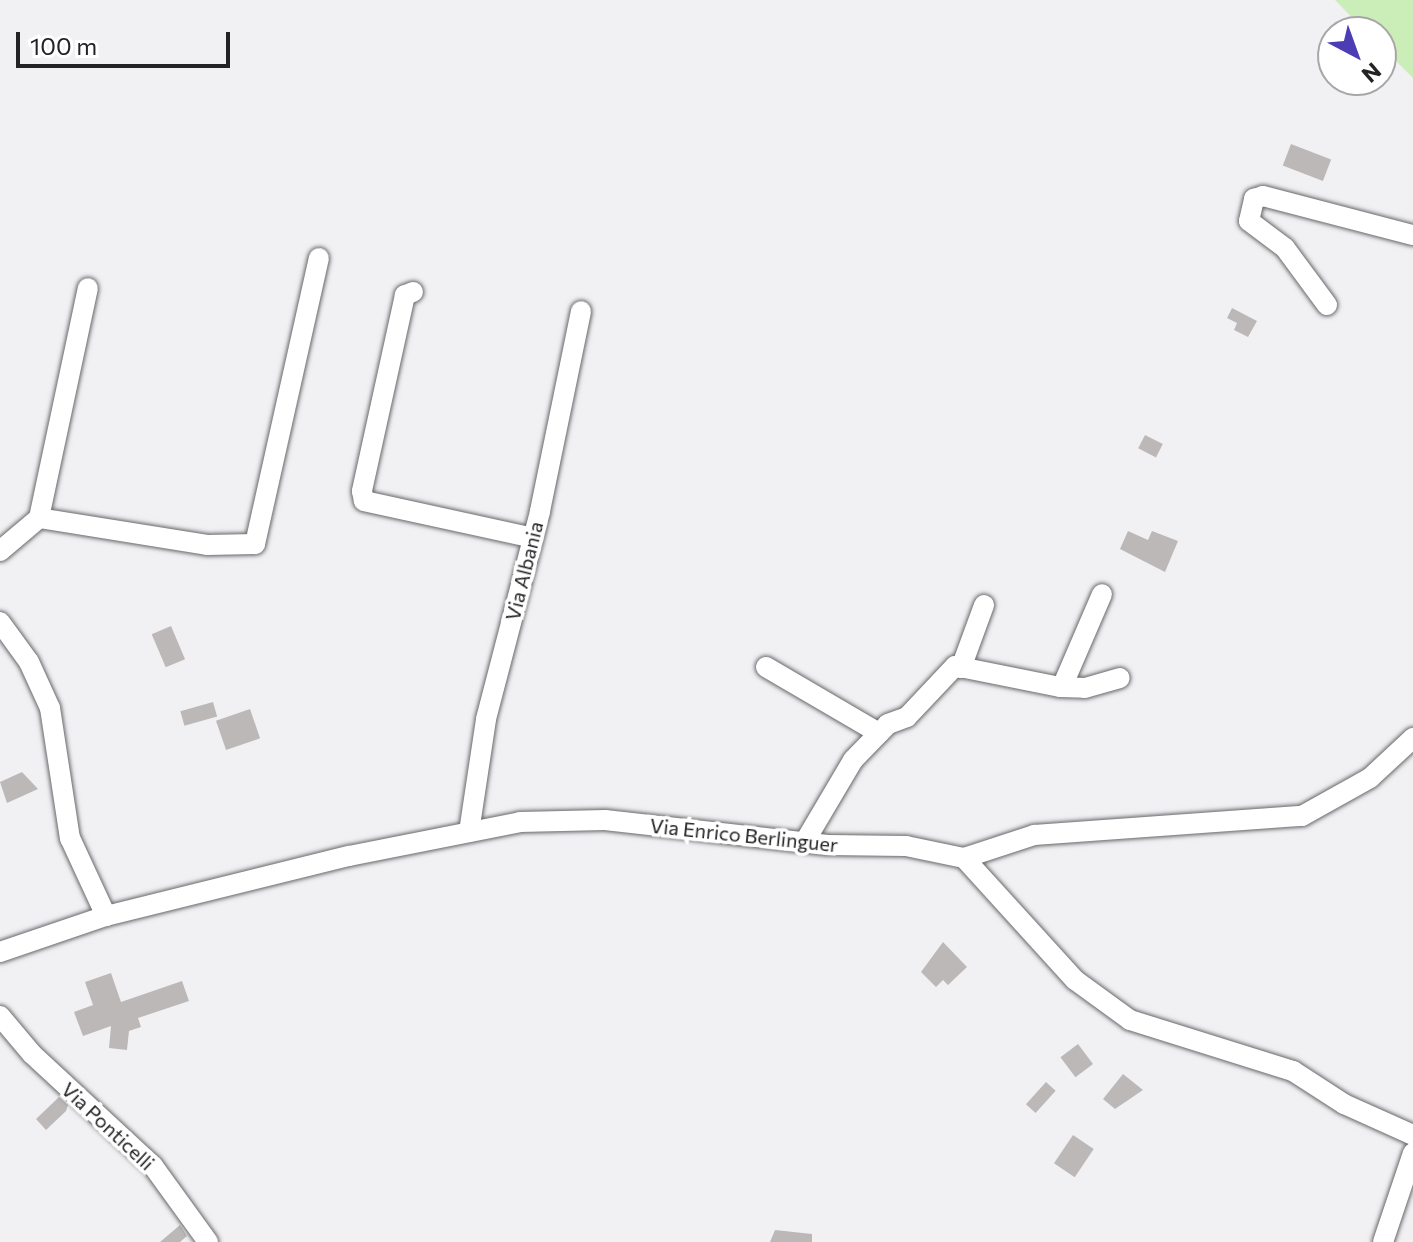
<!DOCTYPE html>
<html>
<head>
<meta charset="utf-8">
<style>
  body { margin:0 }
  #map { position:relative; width:1413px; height:1242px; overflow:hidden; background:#f1f1f4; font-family:Commissioner,sans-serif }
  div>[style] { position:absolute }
  .green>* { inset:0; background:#cbedb8 }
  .building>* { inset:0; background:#bcb8b7; transform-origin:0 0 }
  .roads { filter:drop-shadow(0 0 2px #68686b) drop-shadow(0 0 2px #68686b) }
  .minor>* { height:20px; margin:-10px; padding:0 10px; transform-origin:10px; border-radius:10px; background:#fff }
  span { translate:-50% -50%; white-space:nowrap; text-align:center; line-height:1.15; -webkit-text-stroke:7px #fff; paint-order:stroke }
  .street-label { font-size:20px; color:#232325 }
  .north { position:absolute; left:1317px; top:16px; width:80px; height:80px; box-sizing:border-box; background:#fff; border:2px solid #a7a7a8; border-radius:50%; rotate:139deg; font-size:22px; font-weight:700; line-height:32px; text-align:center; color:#232325 }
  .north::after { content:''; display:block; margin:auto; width:28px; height:36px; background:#4c3db4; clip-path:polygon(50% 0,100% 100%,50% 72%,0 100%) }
  .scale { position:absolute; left:16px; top:32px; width:214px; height:36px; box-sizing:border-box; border:4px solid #232325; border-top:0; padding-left:10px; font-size:24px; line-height:28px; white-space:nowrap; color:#232325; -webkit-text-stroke:6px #fff; paint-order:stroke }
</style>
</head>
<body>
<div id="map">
  <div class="green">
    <i style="clip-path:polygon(1335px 0,1413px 0,1413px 78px,1381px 46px,1381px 32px,1366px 32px)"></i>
  </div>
  <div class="building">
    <i style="left:1291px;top:144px;width:43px;height:23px;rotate:21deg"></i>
    <i style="clip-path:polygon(1232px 308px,1257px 321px,1248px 337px,1234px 330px,1237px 323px,1227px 318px)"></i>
    <i style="left:1145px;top:435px;width:20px;height:15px;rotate:27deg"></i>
    <i style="clip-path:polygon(1128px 531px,1148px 540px,1152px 531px,1178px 541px,1165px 572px,1120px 549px)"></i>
    <i style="left:171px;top:626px;width:36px;height:21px;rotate:67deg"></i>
    <i style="left:213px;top:702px;width:15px;height:34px;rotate:74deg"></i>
    <i style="left:250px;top:709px;width:31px;height:36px;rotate:71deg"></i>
    <i style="clip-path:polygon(22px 772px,38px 789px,7px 803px,0 782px)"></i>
    <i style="clip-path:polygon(943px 942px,967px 967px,948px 985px,943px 980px,936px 987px,921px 972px)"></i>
    <i style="clip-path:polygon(111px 973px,121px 1002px,182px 981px,189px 1001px,138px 1018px,141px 1027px,129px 1031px,127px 1050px,109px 1048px,111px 1026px,83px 1036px,74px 1012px,93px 1005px,85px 982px)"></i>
    <i style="left:1078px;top:1044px;width:25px;height:22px;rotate:53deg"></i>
    <i style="clip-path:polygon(1123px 1074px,1143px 1090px,1115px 1109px,1103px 1099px)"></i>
    <i style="left:1046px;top:1082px;width:13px;height:30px;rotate:42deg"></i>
    <i style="clip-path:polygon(59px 1097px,68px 1105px,66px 1111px,46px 1130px,36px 1119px)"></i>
    <i style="left:1073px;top:1135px;width:25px;height:34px;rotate:34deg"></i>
    <i style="clip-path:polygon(180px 1225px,187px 1236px,180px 1242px,160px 1242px)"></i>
    <i style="clip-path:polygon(775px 1230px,812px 1234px,812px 1242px,770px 1242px)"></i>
  </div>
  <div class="roads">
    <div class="minor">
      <i style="left:413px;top:292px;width:9px;rotate:159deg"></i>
      <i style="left:405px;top:295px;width:201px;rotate:102.4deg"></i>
      <i style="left:362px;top:491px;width:10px;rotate:79deg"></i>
      <i style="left:364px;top:501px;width:173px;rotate:12.3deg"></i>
      <i style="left:1327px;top:305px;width:71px;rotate:-126.4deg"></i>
      <i style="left:1285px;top:248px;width:45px;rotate:-143.1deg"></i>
      <i style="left:1249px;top:221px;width:23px;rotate:-77deg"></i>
      <i style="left:1254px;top:199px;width:9px;rotate:-18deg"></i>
      <i style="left:1263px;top:196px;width:155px;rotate:14.6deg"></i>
      <i style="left:39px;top:518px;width:170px;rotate:9.1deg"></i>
      <i style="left:207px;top:545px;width:48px;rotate:-1.2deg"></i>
      <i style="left:255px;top:544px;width:293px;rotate:-77.4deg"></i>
      <i style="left:0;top:551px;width:51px;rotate:-40.2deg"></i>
      <i style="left:39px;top:518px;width:235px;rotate:-78deg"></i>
      <i style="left:0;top:622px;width:49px;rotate:54.1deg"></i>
      <i style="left:29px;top:662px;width:51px;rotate:65.5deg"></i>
      <i style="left:50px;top:708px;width:132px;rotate:81.3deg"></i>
      <i style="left:70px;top:838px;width:86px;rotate:65.2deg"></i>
      <i style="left:766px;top:667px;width:131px;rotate:30.3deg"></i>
      <i style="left:961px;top:668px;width:67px;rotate:-69.9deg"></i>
      <i style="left:1062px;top:687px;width:101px;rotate:-66.7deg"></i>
      <i style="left:469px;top:832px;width:114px;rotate:-81.4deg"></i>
      <i style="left:486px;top:719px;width:215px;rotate:-75.4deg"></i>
      <i style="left:540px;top:511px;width:204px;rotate:-78.4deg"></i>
      <i style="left:804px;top:843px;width:96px;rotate:-59.4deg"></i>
      <i style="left:853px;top:760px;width:50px;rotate:-45.8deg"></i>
      <i style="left:888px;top:724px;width:20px;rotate:-20deg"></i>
      <i style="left:907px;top:717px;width:70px;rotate:-46.7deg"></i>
      <i style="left:955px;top:666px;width:107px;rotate:11.3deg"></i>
      <i style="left:1060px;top:687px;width:25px;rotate:2deg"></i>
      <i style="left:1085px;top:688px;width:36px;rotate:-16deg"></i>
      <i style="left:964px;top:858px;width:74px;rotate:-18.2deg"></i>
      <i style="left:1034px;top:835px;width:269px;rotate:-4.1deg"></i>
      <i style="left:1302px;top:816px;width:78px;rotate:-29.2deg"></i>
      <i style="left:1370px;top:778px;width:59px;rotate:-42.9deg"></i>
      <i style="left:0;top:952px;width:112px;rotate:-18.8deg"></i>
      <i style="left:106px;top:916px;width:250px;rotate:-13.9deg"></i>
      <i style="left:349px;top:856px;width:174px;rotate:-11.2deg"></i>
      <i style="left:520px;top:822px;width:85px;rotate:-1.3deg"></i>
      <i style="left:605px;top:820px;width:224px;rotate:6.4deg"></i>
      <i style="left:828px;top:845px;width:78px;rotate:0.7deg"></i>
      <i style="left:906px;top:846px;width:59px;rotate:11.7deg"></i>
      <i style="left:964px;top:858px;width:165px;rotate:47.7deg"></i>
      <i style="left:1075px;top:980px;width:68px;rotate:36deg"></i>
      <i style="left:1130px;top:1020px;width:171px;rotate:17.4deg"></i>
      <i style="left:1293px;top:1071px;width:61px;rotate:32.9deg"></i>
      <i style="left:1344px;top:1104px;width:76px;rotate:24.2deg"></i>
      <i style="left:0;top:1016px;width:50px;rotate:49.9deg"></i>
      <i style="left:32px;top:1054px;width:165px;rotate:42.8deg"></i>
      <i style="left:153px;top:1166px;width:94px;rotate:54.1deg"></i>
      <i style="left:1383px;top:1242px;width:94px;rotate:-71.4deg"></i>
    </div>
  </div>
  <div class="street-label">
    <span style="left:524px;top:571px;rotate:-76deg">Via Albania</span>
    <span style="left:744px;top:835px;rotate:6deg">Via Enrico Berlinguer</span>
    <span style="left:108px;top:1126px;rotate:43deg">Via Ponticelli</span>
  </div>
  <div class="north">N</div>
  <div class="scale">100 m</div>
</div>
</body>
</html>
